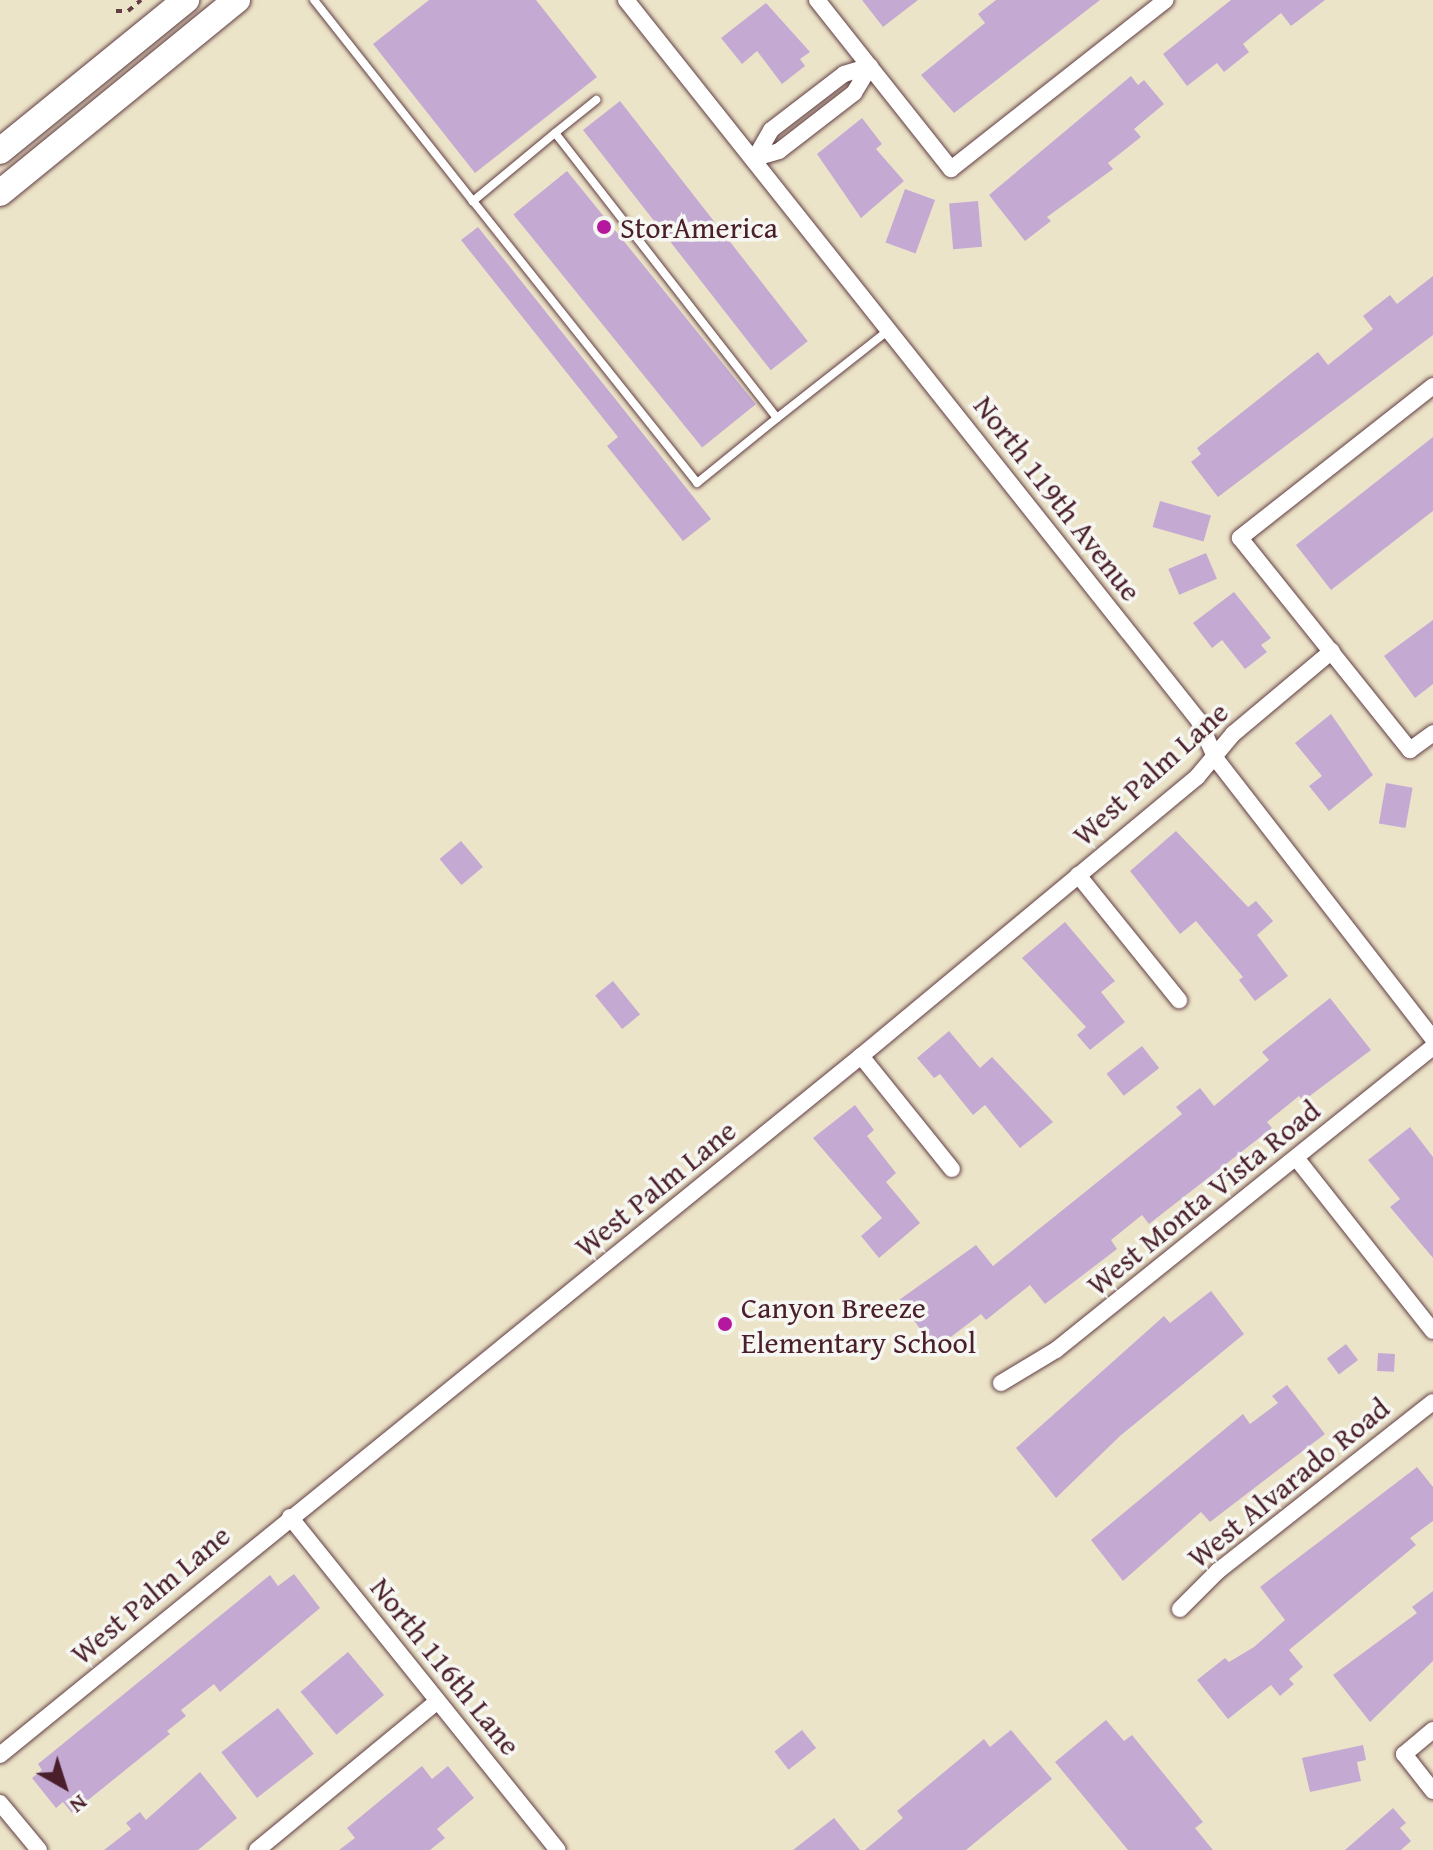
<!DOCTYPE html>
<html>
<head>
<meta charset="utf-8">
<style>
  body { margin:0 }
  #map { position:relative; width:1433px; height:1850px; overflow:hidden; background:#ece4c8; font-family:"Gentium Book Plus",serif }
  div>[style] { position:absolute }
  .building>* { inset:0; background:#c4aad3; transform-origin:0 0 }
  .path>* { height:4px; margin-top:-2px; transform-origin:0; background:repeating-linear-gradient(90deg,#623d43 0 6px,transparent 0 12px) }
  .roads { filter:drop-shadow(0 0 2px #623d43) drop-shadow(0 0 2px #623d43) }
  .lane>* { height:8px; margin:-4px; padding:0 4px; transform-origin:4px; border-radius:4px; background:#fff }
  .street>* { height:16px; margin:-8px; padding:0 8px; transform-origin:8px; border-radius:8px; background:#fff }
  .primary>* { height:26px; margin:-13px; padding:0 13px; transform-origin:13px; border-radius:13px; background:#fff }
  .dots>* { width:22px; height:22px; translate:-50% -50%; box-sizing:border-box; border:4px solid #f6f6f2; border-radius:50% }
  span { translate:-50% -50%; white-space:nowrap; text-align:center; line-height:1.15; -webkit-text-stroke:7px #f6f6f2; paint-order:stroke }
  .poi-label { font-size:30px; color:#4a1f2b }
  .left { translate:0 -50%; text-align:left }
  .street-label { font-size:30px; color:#4a1f2b }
  .north { position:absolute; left:24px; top:1746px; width:80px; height:80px; -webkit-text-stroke:6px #f6f6f2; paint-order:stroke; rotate:141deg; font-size:22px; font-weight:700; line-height:32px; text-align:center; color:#4a1f2b }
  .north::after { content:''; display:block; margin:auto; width:28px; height:36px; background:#4a1f2b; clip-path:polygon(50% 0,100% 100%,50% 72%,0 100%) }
</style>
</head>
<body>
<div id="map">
  <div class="building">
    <i style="clip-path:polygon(429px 0,536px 0,597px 77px,475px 173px,373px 44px)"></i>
    <i style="clip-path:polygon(862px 0,918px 0,883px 27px)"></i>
    <i style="clip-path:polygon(996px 0,1100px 0,954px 113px,921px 75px,985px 23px,978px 14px)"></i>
    <i style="clip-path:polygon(1231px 0,1325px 0,1291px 26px,1281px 13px,1243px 44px,1249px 52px,1224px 72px,1217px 63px,1187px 86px,1163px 54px)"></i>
    <i style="clip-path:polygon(766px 3px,810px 52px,800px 59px,805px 66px,782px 84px,757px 51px,742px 64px,721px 38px)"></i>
    <i style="clip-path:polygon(1131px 76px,1138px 85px,1144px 80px,1164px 104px,1134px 129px,1141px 137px,1108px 163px,1113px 169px,1047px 217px,1051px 221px,1025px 241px,989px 195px)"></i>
    <i style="left:620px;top:101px;width:305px;height:47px;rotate:52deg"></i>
    <i style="clip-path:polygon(862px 118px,882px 144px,876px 149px,904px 181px,861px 218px,817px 154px)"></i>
    <i style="left:567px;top:171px;width:300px;height:69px;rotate:51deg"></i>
    <i style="left:905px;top:189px;width:32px;height:57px;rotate:20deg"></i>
    <i style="left:978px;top:201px;width:46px;height:29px;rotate:85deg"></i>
    <i style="clip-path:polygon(478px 227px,711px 519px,683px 541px,607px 446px,618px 437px,461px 240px)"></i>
    <i style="clip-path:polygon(1433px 276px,1433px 335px,1218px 497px,1191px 462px,1201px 454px,1197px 448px,1318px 352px,1328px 365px,1373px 329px,1363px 316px,1390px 295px,1397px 304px)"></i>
    <i style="clip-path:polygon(1433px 437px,1433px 511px,1331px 590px,1296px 545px)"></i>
    <i style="left:1160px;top:501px;width:53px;height:27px;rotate:16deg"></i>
    <i style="left:1206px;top:553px;width:28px;height:41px;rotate:67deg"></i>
    <i style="clip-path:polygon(1234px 592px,1271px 638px,1261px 645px,1267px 652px,1245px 669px,1222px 640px,1212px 648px,1193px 623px)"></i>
    <i style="clip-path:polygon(1433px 620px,1433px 684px,1415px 698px,1384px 656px)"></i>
    <i style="clip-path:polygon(1331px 714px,1373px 775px,1329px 811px,1309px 786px,1322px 776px,1295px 743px)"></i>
    <i style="left:1386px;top:783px;width:27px;height:41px;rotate:10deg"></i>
    <i style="clip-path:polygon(1176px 831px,1248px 907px,1256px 901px,1273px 921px,1257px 935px,1288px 976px,1255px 1001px,1239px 980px,1243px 977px,1196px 921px,1180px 934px,1130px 871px)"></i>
    <i style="left:461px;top:841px;width:34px;height:28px;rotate:50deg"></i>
    <i style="clip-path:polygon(1065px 922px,1115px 981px,1101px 992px,1125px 1022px,1090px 1050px,1077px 1035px,1086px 1027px,1022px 958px)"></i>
    <i style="left:613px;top:981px;width:43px;height:23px;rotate:51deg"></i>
    <i style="clip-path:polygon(1330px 998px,1371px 1050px,1303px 1101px,1299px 1096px,1267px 1122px,1272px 1128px,1149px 1224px,1142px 1215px,1111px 1240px,1117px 1249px,1045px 1304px,1030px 1285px,986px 1320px,981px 1314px,935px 1349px,899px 1300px,976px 1245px,993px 1266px,1182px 1114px,1176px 1107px,1200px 1088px,1214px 1106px,1269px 1060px,1262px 1052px)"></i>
    <i style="clip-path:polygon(949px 1031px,980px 1068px,992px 1057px,1053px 1122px,1020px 1148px,985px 1105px,973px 1115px,940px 1074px,934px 1078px,917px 1058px)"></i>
    <i style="left:1142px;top:1046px;width:28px;height:45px;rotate:52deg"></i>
    <i style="clip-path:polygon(855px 1105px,874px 1130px,867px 1136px,896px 1173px,886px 1182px,920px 1223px,879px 1258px,861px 1236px,882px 1218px,813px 1138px)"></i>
    <i style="clip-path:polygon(1410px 1127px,1433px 1157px,1433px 1258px,1390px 1207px,1400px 1199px,1368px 1160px)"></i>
    <i style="clip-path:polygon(1211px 1291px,1244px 1334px,1120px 1436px,1056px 1498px,1016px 1448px,1164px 1316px,1170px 1323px)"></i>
    <i style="left:1346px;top:1344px;width:20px;height:24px;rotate:53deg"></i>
    <i style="left:1378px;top:1353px;width:17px;height:18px;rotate:3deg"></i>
    <i style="clip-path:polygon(1287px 1385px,1325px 1434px,1210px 1522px,1201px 1512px,1123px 1581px,1091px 1540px,1243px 1414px,1250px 1424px,1278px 1403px,1272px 1396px)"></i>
    <i style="clip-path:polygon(1417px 1467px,1433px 1487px,1433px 1521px,1410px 1538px,1416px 1545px,1289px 1650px,1303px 1667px,1289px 1679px,1294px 1684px,1280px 1696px,1271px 1685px,1228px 1719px,1197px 1680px,1225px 1658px,1229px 1662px,1254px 1647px,1285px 1620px,1260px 1587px)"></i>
    <i style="clip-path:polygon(294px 1574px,320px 1608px,220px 1692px,214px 1684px,181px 1710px,186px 1716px,167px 1731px,170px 1734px,72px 1813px,63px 1802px,56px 1808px,32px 1778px,42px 1770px,38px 1764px,270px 1575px,278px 1586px)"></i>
    <i style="clip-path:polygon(1433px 1591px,1433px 1661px,1370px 1722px,1333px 1675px,1417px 1613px,1412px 1607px)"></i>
    <i style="left:348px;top:1652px;width:56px;height:62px;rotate:50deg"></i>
    <i style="left:278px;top:1708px;width:58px;height:72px;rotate:52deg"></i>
    <i style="clip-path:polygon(1106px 1720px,1124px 1741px,1132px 1735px,1203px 1822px,1195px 1828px,1213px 1850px,1128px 1850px,1055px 1762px)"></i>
    <i style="left:802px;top:1730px;width:23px;height:35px;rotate:52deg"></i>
    <i style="clip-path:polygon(1011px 1730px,1052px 1779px,966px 1850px,865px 1850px,903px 1818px,897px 1811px,984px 1739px,990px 1747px)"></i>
    <i style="clip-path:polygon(1363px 1745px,1366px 1760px,1357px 1762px,1361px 1781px,1310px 1792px,1302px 1758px)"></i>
    <i style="clip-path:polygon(422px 1766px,432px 1779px,448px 1766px,474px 1798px,437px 1829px,445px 1838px,430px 1850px,339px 1850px,355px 1838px,347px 1828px)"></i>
    <i style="clip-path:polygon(200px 1772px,237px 1818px,198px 1850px,104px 1850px,131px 1829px,126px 1823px,140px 1812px,146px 1820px)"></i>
    <i style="clip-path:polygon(1393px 1808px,1406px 1823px,1400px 1828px,1411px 1841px,1401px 1850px,1345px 1850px)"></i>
    <i style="clip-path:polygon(834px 1818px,860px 1850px,793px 1850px)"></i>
  </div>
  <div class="path">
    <i style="left:116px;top:11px;width:12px"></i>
    <i style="left:128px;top:11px;width:17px;rotate:-40deg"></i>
  </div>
  <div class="roads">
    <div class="lane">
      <i style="left:314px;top:0;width:256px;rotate:51.7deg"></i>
      <i style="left:473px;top:201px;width:360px;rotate:51.5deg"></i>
      <i style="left:697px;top:483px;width:103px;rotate:-39.1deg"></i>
      <i style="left:777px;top:418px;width:361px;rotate:-127.9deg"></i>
      <i style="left:555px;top:133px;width:107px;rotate:140.3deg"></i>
      <i style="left:555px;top:133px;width:53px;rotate:-38.8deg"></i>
      <i style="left:777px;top:418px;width:144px;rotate:-38.2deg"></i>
    </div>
    <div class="street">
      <i style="left:626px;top:0;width:921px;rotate:51.52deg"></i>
      <i style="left:1199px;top:721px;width:42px;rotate:65.9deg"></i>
      <i style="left:1216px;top:759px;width:354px;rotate:52.2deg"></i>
      <i style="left:817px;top:0;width:216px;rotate:51.6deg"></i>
      <i style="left:951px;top:169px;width:273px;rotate:-38.2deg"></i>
      <i style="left:755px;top:158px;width:32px;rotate:-60deg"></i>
      <i style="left:771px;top:130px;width:92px;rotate:-37.5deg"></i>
      <i style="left:844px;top:74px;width:27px;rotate:-17deg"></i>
      <i style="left:755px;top:158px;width:25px;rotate:-16deg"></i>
      <i style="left:779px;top:151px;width:95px;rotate:-37.7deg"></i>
      <i style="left:854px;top:93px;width:31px;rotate:-59deg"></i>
      <i style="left:1433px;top:386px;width:246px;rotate:141.8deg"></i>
      <i style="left:1240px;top:538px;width:272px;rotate:51.3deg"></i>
      <i style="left:1410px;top:750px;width:29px;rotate:-36deg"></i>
      <i style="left:1078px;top:875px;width:161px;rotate:51.1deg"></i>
      <i style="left:861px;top:1056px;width:145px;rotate:51.2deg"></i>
      <i style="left:1297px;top:1159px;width:219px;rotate:51.7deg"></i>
      <i style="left:1001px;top:1383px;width:64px;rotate:-31deg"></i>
      <i style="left:1056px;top:1350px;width:484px;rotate:-38.8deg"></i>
      <i style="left:290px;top:1517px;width:427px;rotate:51.2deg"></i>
      <i style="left:1180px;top:1609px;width:54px;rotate:-45deg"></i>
      <i style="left:1218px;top:1571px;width:273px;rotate:-38.2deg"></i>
      <i style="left:1433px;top:1730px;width:38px;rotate:140deg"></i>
      <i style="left:1404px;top:1754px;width:47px;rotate:51.9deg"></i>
      <i style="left:0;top:1755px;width:1109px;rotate:-39.07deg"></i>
      <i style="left:861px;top:1056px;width:437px;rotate:-39.7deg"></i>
      <i style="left:1197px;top:777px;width:56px;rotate:-50.1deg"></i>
      <i style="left:1233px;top:734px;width:129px;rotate:-40deg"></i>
      <i style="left:0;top:1803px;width:61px;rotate:50.3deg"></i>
      <i style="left:257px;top:1850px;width:234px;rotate:-39.5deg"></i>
    </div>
    <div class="primary">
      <i style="left:0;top:151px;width:240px;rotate:-39.1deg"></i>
      <i style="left:0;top:193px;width:306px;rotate:-39.2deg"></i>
    </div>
  </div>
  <div class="dots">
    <i style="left:604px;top:227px;background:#b5179e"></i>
    <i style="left:725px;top:1324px;background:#b5179e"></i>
  </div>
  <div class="poi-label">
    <span class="left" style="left:620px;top:227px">StorAmerica</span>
    <span class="left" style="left:741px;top:1324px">Canyon Breeze<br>Elementary School</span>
  </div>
  <div class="street-label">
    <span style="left:1058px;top:498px;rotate:52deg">North 119th Avenue</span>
    <span style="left:1150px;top:773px;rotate:-42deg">West Palm Lane</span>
    <span style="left:655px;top:1188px;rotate:-39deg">West Palm Lane</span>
    <span style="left:1203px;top:1197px;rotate:-39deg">West Monta Vista Road</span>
    <span style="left:1288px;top:1482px;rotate:-39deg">West Alvarado Road</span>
    <span style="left:150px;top:1594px;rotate:-40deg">West Palm Lane</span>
    <span style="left:446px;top:1666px;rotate:51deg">North 116th Lane</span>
  </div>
  <div class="north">N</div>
</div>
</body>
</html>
